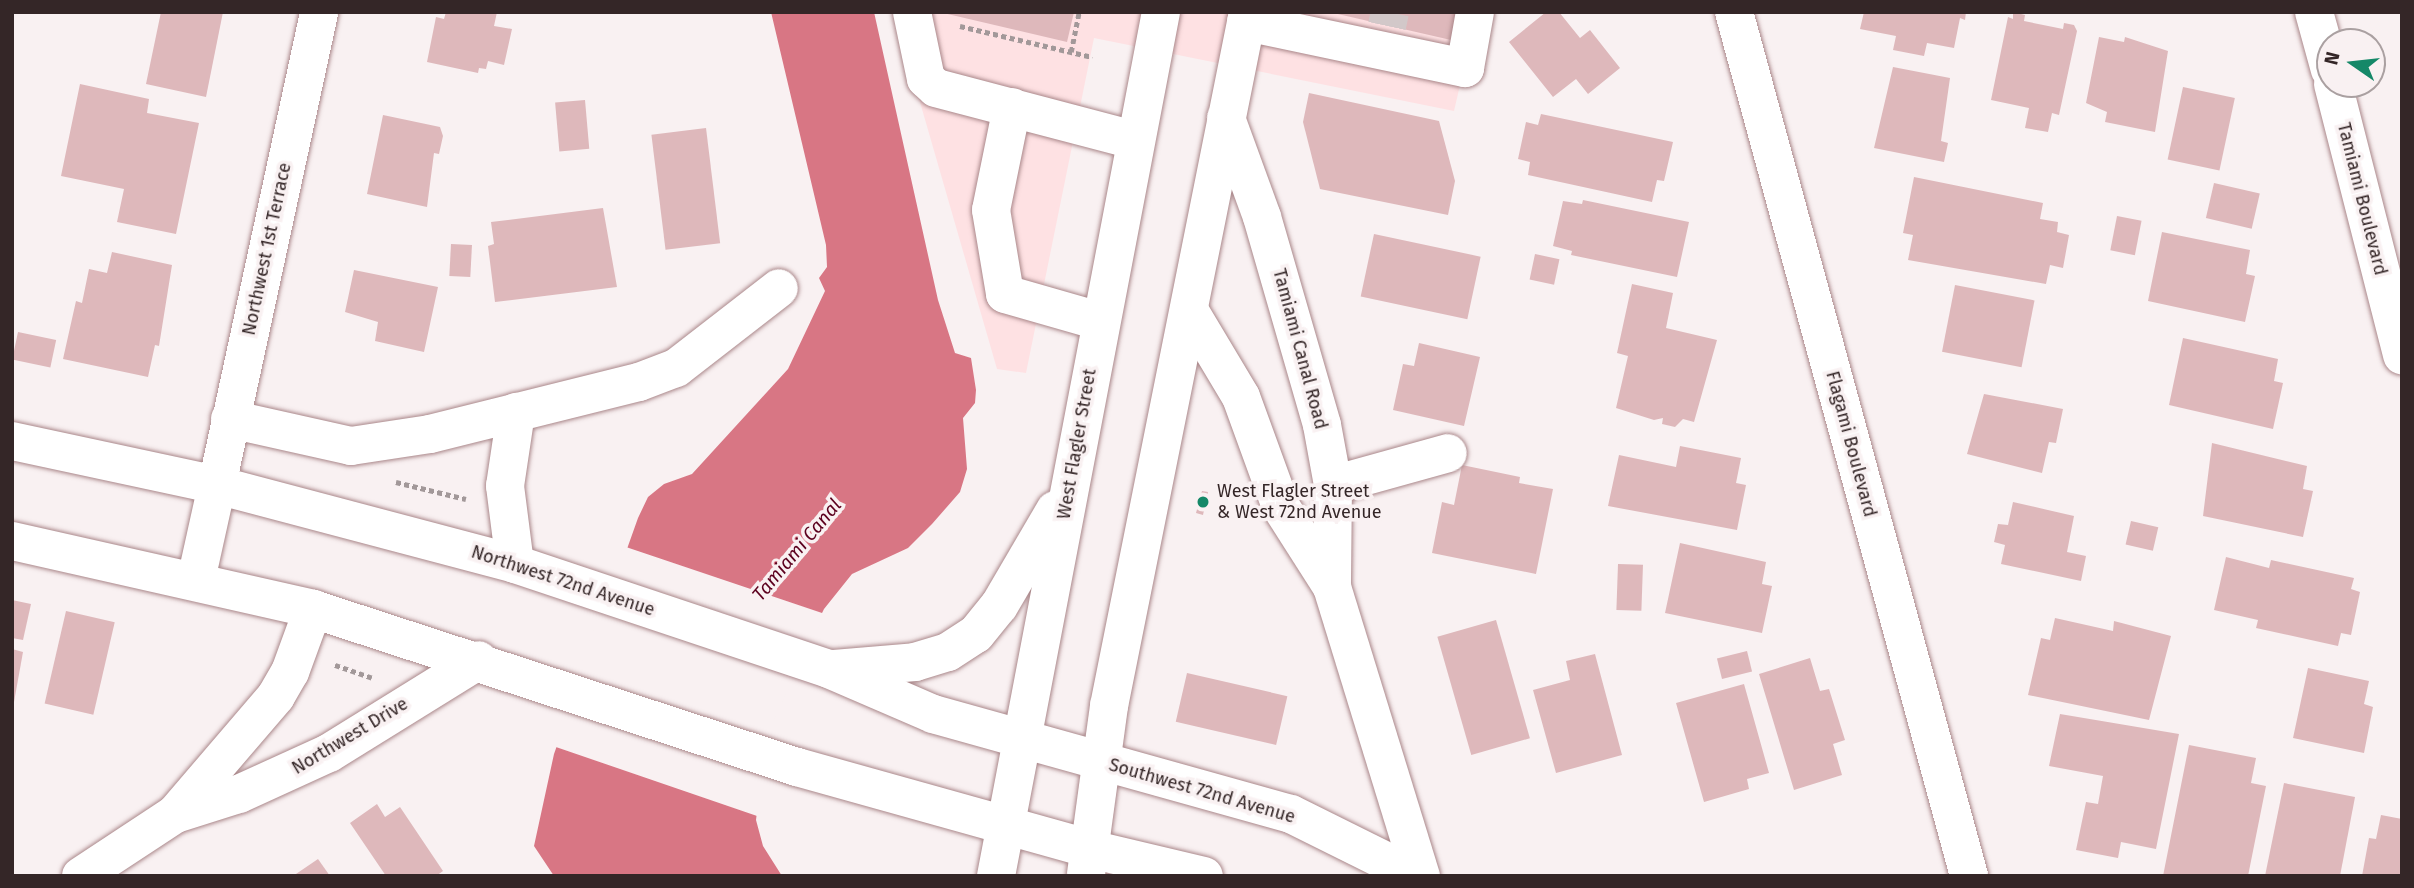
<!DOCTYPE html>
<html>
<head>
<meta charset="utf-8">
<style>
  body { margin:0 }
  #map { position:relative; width:2414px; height:888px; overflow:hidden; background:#f9f1f2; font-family:"Fira Sans",sans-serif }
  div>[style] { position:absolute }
  .built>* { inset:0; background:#fee1e3 }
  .water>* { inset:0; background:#d87684 }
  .pier>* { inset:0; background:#f9f1f2 }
  .building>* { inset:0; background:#deb8bb; transform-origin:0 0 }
  .minor-tunnel>* { height:38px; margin-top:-19px; transform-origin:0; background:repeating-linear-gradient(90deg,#d2c8c9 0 38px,transparent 0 57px) }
  .path>* { height:4.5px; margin-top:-2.25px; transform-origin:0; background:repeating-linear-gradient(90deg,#a29899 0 5px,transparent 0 8.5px) }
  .roads { filter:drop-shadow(0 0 2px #aa878a) drop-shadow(0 0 2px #aa878a) }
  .minor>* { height:38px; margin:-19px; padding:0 19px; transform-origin:19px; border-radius:19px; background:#fff }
  .major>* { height:38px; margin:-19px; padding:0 19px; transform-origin:19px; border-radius:19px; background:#fff }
  .dots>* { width:19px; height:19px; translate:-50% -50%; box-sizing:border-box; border:4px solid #f9f1f2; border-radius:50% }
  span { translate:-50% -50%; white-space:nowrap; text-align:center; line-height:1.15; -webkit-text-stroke:7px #f9f1f2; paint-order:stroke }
  .street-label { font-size:18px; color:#342627 }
  .poi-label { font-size:18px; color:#342627 }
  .left { translate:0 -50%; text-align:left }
  .water-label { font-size:19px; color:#5c001e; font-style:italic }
  .frame { position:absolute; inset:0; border:14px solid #342627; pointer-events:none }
  .north { position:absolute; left:2316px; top:28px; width:70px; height:70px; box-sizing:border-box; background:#f9f1f2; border:2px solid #aaa0a1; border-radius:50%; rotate:284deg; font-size:19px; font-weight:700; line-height:28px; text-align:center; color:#342627 }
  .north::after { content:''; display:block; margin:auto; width:24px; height:32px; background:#158868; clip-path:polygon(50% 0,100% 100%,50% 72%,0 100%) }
</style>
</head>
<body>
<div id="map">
  <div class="built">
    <i style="clip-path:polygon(894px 12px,1477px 12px,1454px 111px,1094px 38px,1026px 373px,997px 369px)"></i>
  </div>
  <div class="water">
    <i style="clip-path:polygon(771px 12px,874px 12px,938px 300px,955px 353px,971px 358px,976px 390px,975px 403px,963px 418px,967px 469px,960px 492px,932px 524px,908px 548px,852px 574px,824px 609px,768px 723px,756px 820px,763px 846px,782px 876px,554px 876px,534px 846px,554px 754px,638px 518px,648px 497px,664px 484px,692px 474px,788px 369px,825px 291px,819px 278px,827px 267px,826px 245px)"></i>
  </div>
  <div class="pier">
    <i style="clip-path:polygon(623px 546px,825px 614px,771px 725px,760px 817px,553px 746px)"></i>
  </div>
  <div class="building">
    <i style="clip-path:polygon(161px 12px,223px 12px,206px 97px,146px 84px)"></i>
    <i style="clip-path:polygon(446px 12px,497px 12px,494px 26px,512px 29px,504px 65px,488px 61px,486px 69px,479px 68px,478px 73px,427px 62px,436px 17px,444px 19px)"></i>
    <i style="clip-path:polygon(939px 12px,1074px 12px,1067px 42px)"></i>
    <i style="clip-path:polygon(1329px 12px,1457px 12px,1451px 40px)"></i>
    <i style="clip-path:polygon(1546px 12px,1559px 12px,1580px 38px,1590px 30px,1620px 68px,1588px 94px,1576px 79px,1553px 97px,1509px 42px)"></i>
    <i style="clip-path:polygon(1864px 12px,1966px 12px,1965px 20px,1960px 18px,1954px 48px,1927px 43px,1924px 56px,1893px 50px,1896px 36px,1860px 29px)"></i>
    <i style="clip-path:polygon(2013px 12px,2025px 15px,2024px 21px,2063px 29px,2064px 23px,2074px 25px,2077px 31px,2059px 115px,2052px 113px,2048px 132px,2025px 128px,2029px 108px,1991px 100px,2008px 17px,2013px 19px)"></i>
    <i style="clip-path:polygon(2099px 37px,2124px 42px,2125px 37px,2168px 51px,2155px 132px,2105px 122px,2107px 112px,2086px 103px)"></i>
    <i style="clip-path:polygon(1893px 67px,1950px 78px,1941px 141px,1948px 143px,1944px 162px,1874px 148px)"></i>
    <i style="clip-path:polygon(80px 84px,149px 99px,147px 113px,199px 123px,176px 234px,117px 222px,124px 189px,61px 176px)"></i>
    <i style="left:2183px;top:87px;width:53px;height:74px;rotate:12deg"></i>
    <i style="clip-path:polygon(1309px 93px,1439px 121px,1455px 181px,1448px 215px,1320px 189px,1303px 122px)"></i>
    <i style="left:585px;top:100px;width:49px;height:30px;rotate:85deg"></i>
    <i style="clip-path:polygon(1541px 114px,1673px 142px,1664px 181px,1657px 180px,1652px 202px,1528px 175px,1530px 162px,1518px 159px,1526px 122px,1538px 125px)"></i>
    <i style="clip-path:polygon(383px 115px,440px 127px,443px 136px,439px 154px,434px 153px,427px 207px,367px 194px)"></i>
    <i style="left:706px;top:128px;width:116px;height:55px;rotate:83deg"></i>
    <i style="clip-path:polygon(1914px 177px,2043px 203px,2040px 219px,2058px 222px,2057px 232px,2069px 235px,2063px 268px,2050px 265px,2046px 284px,1908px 260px,1913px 235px,1903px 233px)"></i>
    <i style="left:2214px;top:183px;width:47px;height:36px;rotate:13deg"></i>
    <i style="clip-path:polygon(1583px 200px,1689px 222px,1677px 277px,1571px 255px,1572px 251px,1553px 246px,1563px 201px,1582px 204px)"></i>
    <i style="clip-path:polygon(603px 208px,617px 287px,495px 302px,488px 246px,494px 244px,491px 222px)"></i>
    <i style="left:2117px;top:216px;width:25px;height:35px;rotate:11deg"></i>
    <i style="clip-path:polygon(2162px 232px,2250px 250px,2246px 274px,2255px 276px,2245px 322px,2148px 301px)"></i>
    <i style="left:1374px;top:234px;width:109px;height:64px;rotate:12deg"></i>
    <i style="left:451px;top:244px;width:21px;height:32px;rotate:3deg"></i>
    <i style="clip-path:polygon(112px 252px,172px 265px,159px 346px,155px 345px,148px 377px,63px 359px,76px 301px,82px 303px,89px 269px,107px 273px)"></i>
    <i style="left:1535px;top:254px;width:25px;height:26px;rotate:12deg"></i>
    <i style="clip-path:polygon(354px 270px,438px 287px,424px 352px,375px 341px,378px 322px,345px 312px)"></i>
    <i style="clip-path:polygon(1632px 284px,1673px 293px,1666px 328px,1717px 340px,1694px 422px,1683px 419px,1675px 427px,1662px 424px,1663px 418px,1654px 420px,1616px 408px,1628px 356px,1617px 353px)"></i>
    <i style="left:1955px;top:285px;width:81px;height:68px;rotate:11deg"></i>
    <i style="left:18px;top:332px;width:39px;height:28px;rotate:12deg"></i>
    <i style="clip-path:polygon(2183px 338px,2278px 359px,2274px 381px,2283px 383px,2273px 429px,2169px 405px)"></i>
    <i style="clip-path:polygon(1419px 343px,1480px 357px,1464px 426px,1393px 410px,1403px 364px,1414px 366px)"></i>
    <i style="clip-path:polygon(1984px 394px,2063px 409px,2056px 443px,2049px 442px,2042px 473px,1967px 454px)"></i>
    <i style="clip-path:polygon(2212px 443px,2307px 466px,2303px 489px,2313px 491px,2303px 537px,2203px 516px)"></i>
    <i style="clip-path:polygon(1680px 446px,1741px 458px,1736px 483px,1746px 485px,1737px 530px,1608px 506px,1619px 455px,1676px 467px)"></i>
    <i style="clip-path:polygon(1462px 465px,1520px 477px,1519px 483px,1553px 489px,1536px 574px,1432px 553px,1442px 502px,1454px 505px)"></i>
    <i style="clip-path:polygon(1202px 491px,1208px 492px,1203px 515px,1196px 513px)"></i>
    <i style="clip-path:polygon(2013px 502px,2074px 516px,2067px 552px,2086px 556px,2081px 581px,2001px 564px,2005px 545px,1994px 542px,1998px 524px,2008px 525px)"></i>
    <i style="left:2131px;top:521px;width:28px;height:24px;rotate:13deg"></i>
    <i style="clip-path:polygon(1680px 543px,1766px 562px,1762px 584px,1772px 586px,1762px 633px,1665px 613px)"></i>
    <i style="clip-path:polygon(2226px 557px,2269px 568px,2271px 560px,2354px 578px,2351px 589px,2360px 592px,2351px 635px,2341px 633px,2338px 646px,2256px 628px,2258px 620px,2214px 610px)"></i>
    <i style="left:1618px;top:564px;width:25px;height:46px;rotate:2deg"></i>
    <i style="clip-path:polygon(12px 600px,31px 604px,23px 640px,12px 638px)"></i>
    <i style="left:66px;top:611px;width:50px;height:95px;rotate:13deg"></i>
    <i style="clip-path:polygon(2055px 618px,2113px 631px,2114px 621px,2171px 636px,2149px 720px,2028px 695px,2041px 638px,2050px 640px)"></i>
    <i style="left:1496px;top:620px;width:123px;height:61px;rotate:74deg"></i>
    <i style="clip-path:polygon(12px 649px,23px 652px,14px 702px,12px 702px)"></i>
    <i style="left:1747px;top:651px;width:21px;height:31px;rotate:76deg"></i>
    <i style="clip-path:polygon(1595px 654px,1622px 755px,1556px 773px,1533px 690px,1570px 680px,1566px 661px)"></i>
    <i style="clip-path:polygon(1810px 658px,1820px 691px,1829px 689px,1845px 740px,1833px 744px,1842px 775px,1794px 790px,1759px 674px)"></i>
    <i style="clip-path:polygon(2308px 668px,2369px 681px,2364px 704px,2373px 707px,2364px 753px,2293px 738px)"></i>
    <i style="left:1187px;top:673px;width:103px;height:50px;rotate:13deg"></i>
    <i style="clip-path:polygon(1744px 684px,1769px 773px,1747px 779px,1749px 789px,1704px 802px,1676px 703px)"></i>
    <i style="clip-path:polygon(2060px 714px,2179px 734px,2156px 849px,2121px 842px,2118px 858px,2076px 850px,2086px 802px,2098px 804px,2103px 776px,2049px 766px)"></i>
    <i style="clip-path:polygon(2189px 745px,2256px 758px,2251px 783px,2266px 786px,2248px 876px,2163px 876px)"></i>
    <i style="clip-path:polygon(2284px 783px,2355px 797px,2340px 876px,2265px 876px)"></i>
    <i style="clip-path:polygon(377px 804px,385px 817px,400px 807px,443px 871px,436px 876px,386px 876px,350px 823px)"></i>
    <i style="clip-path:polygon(2381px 815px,2402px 819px,2402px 876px,2362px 876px,2369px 838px,2376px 839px)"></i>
    <i style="clip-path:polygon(318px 859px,330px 876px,293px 876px)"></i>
  </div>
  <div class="minor-tunnel">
    <i style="left:1387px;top:26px;width:14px;rotate:-78deg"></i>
  </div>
  <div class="path">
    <i style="left:960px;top:26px;width:136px;rotate:13.2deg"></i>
    <i style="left:1071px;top:52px;width:41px;rotate:-78.7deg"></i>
    <i style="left:396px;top:482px;width:72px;rotate:13.7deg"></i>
    <i style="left:335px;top:665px;width:39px;rotate:19deg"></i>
  </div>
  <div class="roads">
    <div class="minor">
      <i style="left:912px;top:12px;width:68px;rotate:78.2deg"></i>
      <i style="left:926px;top:79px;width:13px;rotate:42deg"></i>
      <i style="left:936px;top:88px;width:205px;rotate:14.7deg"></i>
      <i style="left:1734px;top:12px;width:895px;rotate:74.78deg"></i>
      <i style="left:2314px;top:12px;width:60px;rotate:74.6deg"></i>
      <i style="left:1246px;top:22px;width:224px;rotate:11.9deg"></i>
      <i style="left:1465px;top:68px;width:57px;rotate:-79.9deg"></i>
      <i style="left:2333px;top:84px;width:280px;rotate:75.7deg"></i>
      <i style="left:1012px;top:107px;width:105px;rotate:101.5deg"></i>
      <i style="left:991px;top:210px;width:85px;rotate:80.5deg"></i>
      <i style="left:1005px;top:294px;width:98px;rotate:16deg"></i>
      <i style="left:1226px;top:118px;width:105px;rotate:70deg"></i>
      <i style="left:1262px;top:217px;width:216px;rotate:73.9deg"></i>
      <i style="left:1322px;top:425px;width:61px;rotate:79.6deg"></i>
      <i style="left:1333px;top:485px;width:102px;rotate:90.6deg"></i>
      <i style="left:1189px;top:310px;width:101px;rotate:59.1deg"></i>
      <i style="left:1241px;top:397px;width:117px;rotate:70deg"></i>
      <i style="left:1281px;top:507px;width:95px;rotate:57.5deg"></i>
      <i style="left:1332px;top:587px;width:302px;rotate:72.9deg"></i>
      <i style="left:230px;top:419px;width:124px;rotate:12.6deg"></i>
      <i style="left:351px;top:446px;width:80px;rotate:-8.6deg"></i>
      <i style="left:430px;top:434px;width:215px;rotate:-14deg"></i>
      <i style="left:639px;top:382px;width:40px;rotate:-21deg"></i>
      <i style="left:676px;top:368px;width:130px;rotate:-37.8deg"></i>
      <i style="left:217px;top:485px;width:484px;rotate:-77.8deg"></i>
      <i style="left:1333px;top:485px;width:119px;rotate:-15.5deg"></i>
      <i style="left:515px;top:564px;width:79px;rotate:-97.3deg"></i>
      <i style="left:505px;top:486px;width:75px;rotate:-81.5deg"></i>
      <i style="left:1101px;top:761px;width:197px;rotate:15.6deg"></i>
      <i style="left:1291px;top:814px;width:140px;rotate:26.4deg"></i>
      <i style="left:175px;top:814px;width:155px;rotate:-49.4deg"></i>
      <i style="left:276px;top:696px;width:28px;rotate:-60deg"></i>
      <i style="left:290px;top:672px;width:67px;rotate:-69.9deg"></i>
      <i style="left:1090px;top:849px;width:117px;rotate:13.3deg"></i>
      <i style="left:81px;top:876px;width:113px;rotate:-33.4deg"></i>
      <i style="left:175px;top:814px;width:67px;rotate:-17.4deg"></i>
      <i style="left:239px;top:794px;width:99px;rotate:-24.5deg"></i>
      <i style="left:329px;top:753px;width:176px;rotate:-31.8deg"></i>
    </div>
    <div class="major">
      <i style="left:12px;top:441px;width:210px;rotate:12.1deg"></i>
      <i style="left:217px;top:485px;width:308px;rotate:14.8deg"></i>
      <i style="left:515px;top:564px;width:331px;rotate:18.5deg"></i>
      <i style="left:829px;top:669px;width:113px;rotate:23.4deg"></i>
      <i style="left:933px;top:714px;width:174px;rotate:15.6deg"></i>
      <i style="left:12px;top:541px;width:309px;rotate:12.7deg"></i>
      <i style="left:313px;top:609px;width:509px;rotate:18.08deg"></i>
      <i style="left:797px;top:767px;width:304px;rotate:15.6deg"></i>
      <i style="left:196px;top:580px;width:97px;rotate:-77.5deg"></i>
      <i style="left:834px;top:669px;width:81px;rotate:-4.9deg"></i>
      <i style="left:915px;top:662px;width:34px;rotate:-17deg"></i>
      <i style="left:948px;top:652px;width:33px;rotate:-33deg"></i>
      <i style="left:976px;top:634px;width:36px;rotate:-51deg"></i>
      <i style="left:999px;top:606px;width:111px;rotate:-59.7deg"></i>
      <i style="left:1086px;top:874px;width:170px;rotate:-82.2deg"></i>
      <i style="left:1109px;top:706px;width:708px;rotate:-78.67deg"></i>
      <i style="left:996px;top:876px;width:880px;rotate:-79.19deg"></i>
    </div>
  </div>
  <div class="dots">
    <i style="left:1203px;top:502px;background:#158868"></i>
  </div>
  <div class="street-label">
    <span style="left:2362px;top:199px;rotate:76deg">Tamiami Boulevard</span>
    <span style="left:267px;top:249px;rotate:-78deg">Northwest 1st Terrace</span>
    <span style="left:1300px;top:349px;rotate:75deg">Tamiami Canal Road</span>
    <span style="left:1077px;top:444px;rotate:-80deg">West Flagler Street</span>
    <span style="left:1851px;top:444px;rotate:75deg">Flagami Boulevard</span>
    <span style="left:563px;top:581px;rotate:18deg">Northwest 72nd Avenue</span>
    <span style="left:350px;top:736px;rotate:-31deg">Northwest Drive</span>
    <span style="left:1202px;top:791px;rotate:16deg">Southwest 72nd Avenue</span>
  </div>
  <div class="poi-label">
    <span class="left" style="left:1217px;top:502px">West Flagler Street<br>&amp; West 72nd Avenue</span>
  </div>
  <div class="water-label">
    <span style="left:797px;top:550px;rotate:-50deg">Tamiami Canal</span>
  </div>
  <div class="frame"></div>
  <div class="north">N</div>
</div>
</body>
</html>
